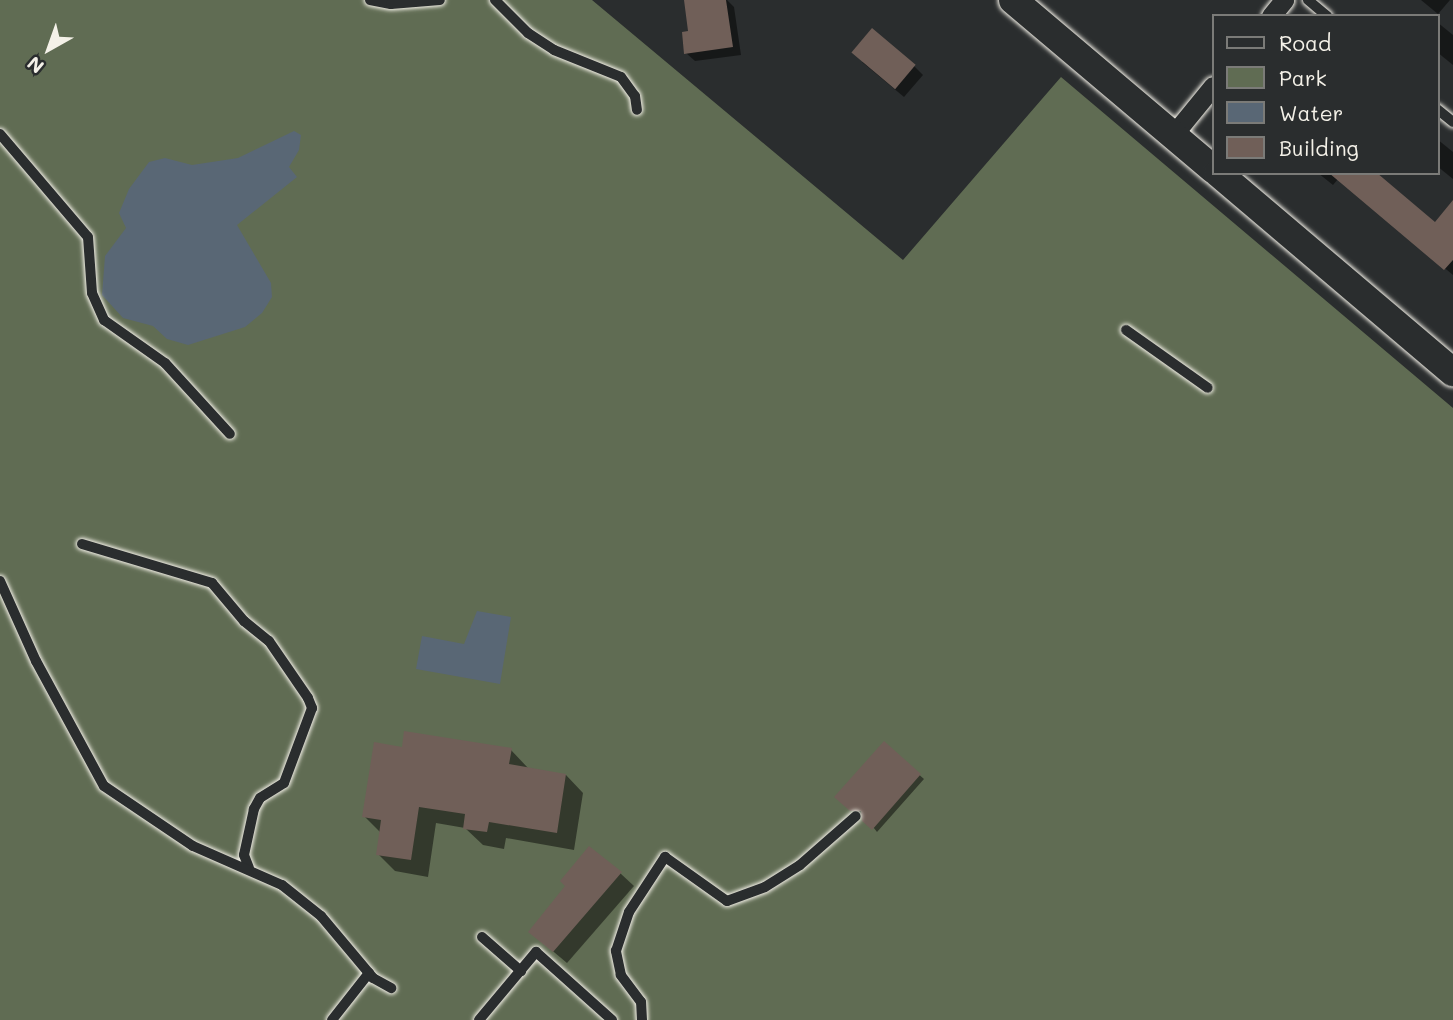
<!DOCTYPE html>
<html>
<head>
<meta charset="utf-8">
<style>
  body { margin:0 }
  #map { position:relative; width:1453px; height:1020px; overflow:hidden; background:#2a2d2e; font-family:Mali,sans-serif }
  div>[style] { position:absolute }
  .green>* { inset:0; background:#606c53 }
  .water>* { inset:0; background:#596775 }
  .shadow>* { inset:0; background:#0007 }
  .building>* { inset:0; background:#705f58; transform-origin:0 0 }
  .roads { filter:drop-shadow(0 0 2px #f4f1e8) drop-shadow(0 0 2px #f4f1e8) }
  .lane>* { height:10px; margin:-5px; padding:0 5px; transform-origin:5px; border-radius:5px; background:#2a2d2e }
  .street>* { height:19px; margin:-9.5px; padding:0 9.5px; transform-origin:9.5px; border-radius:9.5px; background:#2a2d2e }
  .secondary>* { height:28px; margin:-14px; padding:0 14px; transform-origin:14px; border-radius:14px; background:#2a2d2e }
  span { translate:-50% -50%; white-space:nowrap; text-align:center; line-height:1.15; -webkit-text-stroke:5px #2a2d2e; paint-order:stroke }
  .legend { position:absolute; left:1212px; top:14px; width:228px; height:161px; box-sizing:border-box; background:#2a2d2e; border:2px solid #7b7b78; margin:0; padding:9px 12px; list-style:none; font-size:21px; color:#f4f1e8 }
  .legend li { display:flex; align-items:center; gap:14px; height:35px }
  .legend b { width:35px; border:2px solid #7b7b78 }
  .north { position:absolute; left:14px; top:14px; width:70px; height:70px; -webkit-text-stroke:5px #2a2d2e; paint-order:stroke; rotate:220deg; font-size:19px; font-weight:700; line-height:28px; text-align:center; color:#f4f1e8 }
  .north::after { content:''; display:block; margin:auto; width:24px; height:32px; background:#f4f1e8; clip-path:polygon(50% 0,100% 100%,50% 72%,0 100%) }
</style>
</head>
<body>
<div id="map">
  <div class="green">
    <i style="clip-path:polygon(0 0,592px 0,903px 260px,1061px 77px,1453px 408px,1453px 1020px,0 1020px)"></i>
  </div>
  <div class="water">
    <i style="clip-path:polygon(294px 131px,301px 135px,299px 150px,289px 167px,297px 177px,237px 225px,271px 283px,272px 297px,262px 313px,245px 327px,188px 345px,167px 339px,153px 326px,123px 318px,102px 295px,105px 256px,126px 228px,119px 213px,129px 189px,149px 162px,165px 158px,192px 165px,238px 158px)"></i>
    <i style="clip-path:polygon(477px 611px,511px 617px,500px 684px,416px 669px,422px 636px,464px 644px)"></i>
  </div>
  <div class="shadow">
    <i style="clip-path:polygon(685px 0,727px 0,734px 7px,741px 55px,695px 61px,686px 53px,690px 33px)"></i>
    <i style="clip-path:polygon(1421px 0,1450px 0,1438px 14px)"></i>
    <i style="clip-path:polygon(1437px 22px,1453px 35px,1453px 65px,1437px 52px)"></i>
    <i style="clip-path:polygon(862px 62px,914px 66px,923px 75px,904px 97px)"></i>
    <i style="clip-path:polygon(1437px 139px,1453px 152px,1453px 179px,1437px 166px)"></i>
    <i style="clip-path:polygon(1318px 173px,1374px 173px,1435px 224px,1453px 203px,1453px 275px,1338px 179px,1333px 185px)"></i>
    <i style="clip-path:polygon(884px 744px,924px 779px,877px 832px,863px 814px,856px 814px,837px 797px)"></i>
    <i style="clip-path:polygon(403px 749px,511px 750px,528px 768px,566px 775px,583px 793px,574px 850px,506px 838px,504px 849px,483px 845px,465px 828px,436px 823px,428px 877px,395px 871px,378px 854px,381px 833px,364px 816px)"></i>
    <i style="clip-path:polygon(620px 873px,634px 886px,567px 963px,530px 932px)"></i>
  </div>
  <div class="building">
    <i style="clip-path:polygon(684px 0,726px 0,733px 47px,684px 54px,682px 32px,688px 31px)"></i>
    <i style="left:872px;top:28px;width:57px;height:32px;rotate:40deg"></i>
    <i style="clip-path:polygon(1329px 173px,1377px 173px,1435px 222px,1453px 200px,1453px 260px,1444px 270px)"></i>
    <i style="clip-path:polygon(404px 731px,512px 748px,509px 764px,566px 774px,557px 833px,489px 822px,487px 832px,463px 829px,465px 814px,419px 807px,411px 860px,376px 855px,381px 820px,362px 817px,374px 742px,402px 747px)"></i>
    <i style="clip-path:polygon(884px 741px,921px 774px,872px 830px,862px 821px,861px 811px,850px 811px,834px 797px)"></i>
    <i style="clip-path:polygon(589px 846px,622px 872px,553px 952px,528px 932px,565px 886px,560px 881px)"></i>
  </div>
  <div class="roads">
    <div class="lane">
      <i style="left:370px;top:0;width:21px;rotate:11deg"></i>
      <i style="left:391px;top:4px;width:49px;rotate:-4.7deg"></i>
      <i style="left:495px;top:0;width:47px;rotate:45deg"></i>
      <i style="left:528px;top:33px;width:31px;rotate:33deg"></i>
      <i style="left:554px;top:50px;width:72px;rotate:21.9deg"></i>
      <i style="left:621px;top:77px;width:24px;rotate:54deg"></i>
      <i style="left:635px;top:96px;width:14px;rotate:82deg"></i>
      <i style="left:1308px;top:0;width:25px;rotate:40deg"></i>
      <i style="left:1437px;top:109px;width:21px;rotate:39deg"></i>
      <i style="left:0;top:134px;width:135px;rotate:49.5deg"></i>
      <i style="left:88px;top:237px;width:56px;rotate:85.9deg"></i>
      <i style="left:92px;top:293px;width:30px;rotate:66deg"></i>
      <i style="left:104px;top:320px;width:75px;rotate:35.2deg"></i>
      <i style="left:165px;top:363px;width:96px;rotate:47.5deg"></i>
      <i style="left:1126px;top:330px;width:100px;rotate:35.3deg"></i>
      <i style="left:82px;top:544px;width:136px;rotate:16.7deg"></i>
      <i style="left:212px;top:583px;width:50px;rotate:49.9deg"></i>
      <i style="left:244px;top:621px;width:32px;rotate:39deg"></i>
      <i style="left:269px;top:641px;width:69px;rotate:55.6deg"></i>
      <i style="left:308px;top:698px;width:11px;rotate:68deg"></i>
      <i style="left:312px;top:708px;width:80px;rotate:110.5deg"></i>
      <i style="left:284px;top:783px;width:28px;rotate:148deg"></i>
      <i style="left:260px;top:798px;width:13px;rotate:119deg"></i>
      <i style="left:254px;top:809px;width:47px;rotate:102.3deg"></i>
      <i style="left:244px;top:855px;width:14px;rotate:69deg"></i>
      <i style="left:0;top:581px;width:88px;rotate:65.8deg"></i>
      <i style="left:36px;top:661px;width:142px;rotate:61.5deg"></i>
      <i style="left:104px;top:786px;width:107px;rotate:34deg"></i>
      <i style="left:193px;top:846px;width:97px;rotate:23.7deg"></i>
      <i style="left:282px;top:885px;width:50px;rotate:38.5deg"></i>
      <i style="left:321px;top:916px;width:81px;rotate:50deg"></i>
      <i style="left:373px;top:978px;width:21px;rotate:29deg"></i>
      <i style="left:482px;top:937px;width:52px;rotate:41.1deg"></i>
      <i style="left:332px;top:1020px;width:60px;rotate:-51.8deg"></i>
      <i style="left:479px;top:1020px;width:89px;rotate:-50deg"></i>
      <i style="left:536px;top:952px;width:102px;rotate:41.8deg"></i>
      <i style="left:642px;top:1020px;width:18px;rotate:-93deg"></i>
      <i style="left:641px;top:1002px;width:34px;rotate:-127deg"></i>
      <i style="left:621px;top:975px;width:25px;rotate:-102deg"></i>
      <i style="left:616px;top:951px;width:41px;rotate:-71.6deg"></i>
      <i style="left:629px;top:912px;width:66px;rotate:-56.8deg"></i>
      <i style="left:665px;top:857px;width:76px;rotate:35.4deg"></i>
      <i style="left:727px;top:901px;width:40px;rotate:-20.2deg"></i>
      <i style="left:765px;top:887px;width:41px;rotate:-32.2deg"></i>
      <i style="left:800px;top:865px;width:74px;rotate:-41.2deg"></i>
    </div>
    <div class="street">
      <i style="left:1271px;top:16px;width:21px;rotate:-51deg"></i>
      <i style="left:1173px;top:135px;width:63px;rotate:-50.8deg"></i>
    </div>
    <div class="secondary">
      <i style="left:1013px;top:0;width:262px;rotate:40.2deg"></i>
      <i style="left:1218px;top:173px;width:308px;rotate:40.3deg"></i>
    </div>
  </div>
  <ul class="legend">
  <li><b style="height:9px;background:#2a2d2e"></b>Road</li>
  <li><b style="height:19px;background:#606c53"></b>Park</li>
  <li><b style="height:19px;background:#596775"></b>Water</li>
  <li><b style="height:19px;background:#705f58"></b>Building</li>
  </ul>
  <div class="north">N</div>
</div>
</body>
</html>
